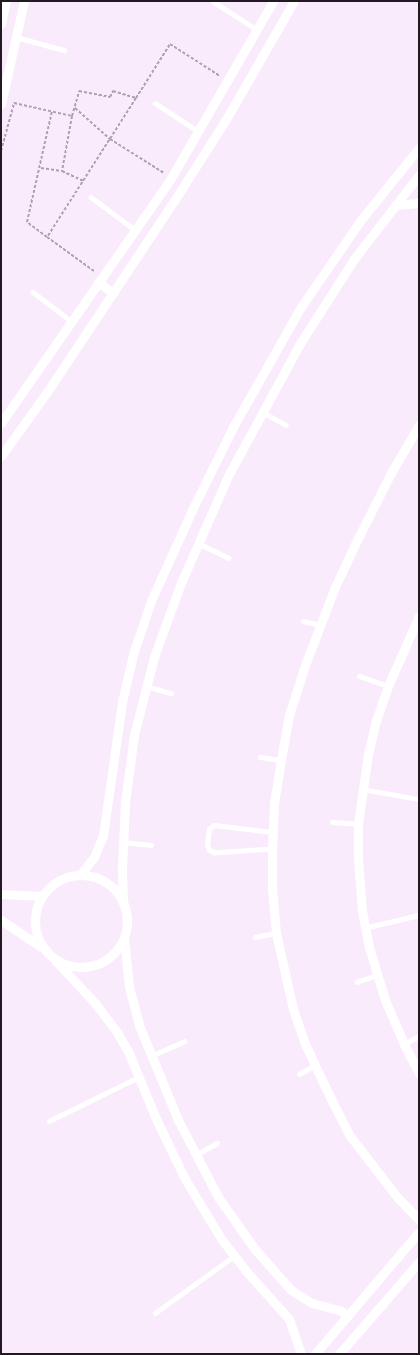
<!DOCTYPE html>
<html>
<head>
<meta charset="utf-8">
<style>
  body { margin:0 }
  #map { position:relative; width:420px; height:1355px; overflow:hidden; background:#faebfc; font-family:Signika,sans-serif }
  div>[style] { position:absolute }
  .path>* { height:2px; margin-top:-1px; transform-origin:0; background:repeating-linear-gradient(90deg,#aea1af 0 3px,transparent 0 5px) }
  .service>* { height:4.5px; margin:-2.25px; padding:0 2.25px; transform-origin:2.25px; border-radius:2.25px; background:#fff }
  .minor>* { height:9px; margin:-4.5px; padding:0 4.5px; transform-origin:4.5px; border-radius:4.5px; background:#fff }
  .minor>.ring { margin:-4.5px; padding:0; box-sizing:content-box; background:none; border:9px solid #fff; border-radius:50% }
  span { translate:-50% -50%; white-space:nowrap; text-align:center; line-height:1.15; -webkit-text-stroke:3px #faebfc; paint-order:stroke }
  .frame { position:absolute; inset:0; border:2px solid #221923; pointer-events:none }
</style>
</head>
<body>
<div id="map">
  <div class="path">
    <i style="left:136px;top:98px;width:64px;rotate:-57.8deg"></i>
    <i style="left:170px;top:44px;width:59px;rotate:32.6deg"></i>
    <i style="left:75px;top:108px;width:47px;rotate:41.5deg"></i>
    <i style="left:110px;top:139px;width:64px;rotate:32.2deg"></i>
    <i style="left:72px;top:116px;width:56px;rotate:100.3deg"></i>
    <i style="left:62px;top:171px;width:23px;rotate:25deg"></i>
    <i style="left:1px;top:151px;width:50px;rotate:-74.8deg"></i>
    <i style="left:14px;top:103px;width:59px;rotate:12.6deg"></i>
    <i style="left:72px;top:116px;width:26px;rotate:-74deg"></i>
    <i style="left:79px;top:91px;width:32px;rotate:11deg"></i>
    <i style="left:110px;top:97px;width:7px;rotate:-63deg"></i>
    <i style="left:113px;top:91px;width:24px;rotate:17deg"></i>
    <i style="left:136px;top:98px;width:165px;rotate:122.6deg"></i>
    <i style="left:47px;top:237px;width:58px;rotate:35.9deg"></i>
    <i style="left:41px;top:168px;width:21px;rotate:8deg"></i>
    <i style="left:47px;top:237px;width:25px;rotate:-143deg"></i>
    <i style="left:27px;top:222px;width:114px;rotate:-77.3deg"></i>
  </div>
  <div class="service">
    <i style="left:214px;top:2px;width:50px;rotate:32.7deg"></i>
    <i style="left:16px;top:37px;width:50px;rotate:15.2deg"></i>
    <i style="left:155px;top:103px;width:51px;rotate:33.1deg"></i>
    <i style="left:91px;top:197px;width:54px;rotate:36.7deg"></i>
    <i style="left:33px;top:292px;width:48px;rotate:37.3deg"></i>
    <i style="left:262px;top:412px;width:27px;rotate:28deg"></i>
    <i style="left:198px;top:543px;width:34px;rotate:26deg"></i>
    <i style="left:303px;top:621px;width:17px;rotate:13deg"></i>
    <i style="left:359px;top:676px;width:31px;rotate:19deg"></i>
    <i style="left:146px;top:686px;width:26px;rotate:16deg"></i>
    <i style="left:260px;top:757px;width:21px;rotate:8deg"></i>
    <i style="left:362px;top:789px;width:58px;rotate:10deg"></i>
    <i style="left:332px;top:822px;width:26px;rotate:4deg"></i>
    <i style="left:123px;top:842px;width:28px;rotate:6deg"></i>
    <i style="left:272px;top:849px;width:58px;rotate:176.1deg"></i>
    <i style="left:214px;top:853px;width:6px;rotate:-149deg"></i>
    <i style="left:209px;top:850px;width:5px;rotate:-112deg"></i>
    <i style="left:207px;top:845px;width:16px;rotate:-83deg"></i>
    <i style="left:209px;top:829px;width:6px;rotate:-39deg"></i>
    <i style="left:214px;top:825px;width:58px;rotate:6.9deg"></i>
    <i style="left:364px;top:928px;width:57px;rotate:-13.3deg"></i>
    <i style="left:255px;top:937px;width:21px;rotate:-11deg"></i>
    <i style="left:357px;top:982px;width:21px;rotate:-19deg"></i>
    <i style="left:404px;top:1044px;width:17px;rotate:-28deg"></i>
    <i style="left:151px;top:1056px;width:36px;rotate:-24deg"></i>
    <i style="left:299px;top:1074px;width:18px;rotate:-29deg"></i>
    <i style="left:49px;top:1121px;width:100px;rotate:-26.1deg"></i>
    <i style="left:196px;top:1155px;width:24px;rotate:-30deg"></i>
    <i style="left:155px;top:1313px;width:97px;rotate:-35.8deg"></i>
  </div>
  <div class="minor">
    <i style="left:1px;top:24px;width:24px;rotate:-78deg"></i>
    <i style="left:1px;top:104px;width:106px;rotate:-77.4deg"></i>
    <i style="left:395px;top:205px;width:24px;rotate:-5deg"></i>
    <i style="left:98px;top:282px;width:19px;rotate:36deg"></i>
    <i style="left:1px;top:423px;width:298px;rotate:-55.2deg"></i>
    <i style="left:171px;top:178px;width:204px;rotate:-60deg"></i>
    <i style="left:419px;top:425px;width:56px;rotate:120.3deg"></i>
    <i style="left:391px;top:473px;width:75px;rotate:116.9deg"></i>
    <i style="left:357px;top:540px;width:52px;rotate:115.1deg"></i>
    <i style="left:335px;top:587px;width:84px;rotate:111deg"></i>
    <i style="left:305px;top:665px;width:52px;rotate:107.7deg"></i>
    <i style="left:289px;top:715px;width:46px;rotate:100.1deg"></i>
    <i style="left:281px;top:760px;width:44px;rotate:99.2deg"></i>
    <i style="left:274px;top:803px;width:46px;rotate:92.5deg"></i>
    <i style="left:272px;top:849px;width:39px;rotate:90deg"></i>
    <i style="left:272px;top:888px;width:45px;rotate:84.9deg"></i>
    <i style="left:276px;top:933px;width:78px;rotate:77.4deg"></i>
    <i style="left:293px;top:1009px;width:37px;rotate:71deg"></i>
    <i style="left:305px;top:1044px;width:63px;rotate:64.7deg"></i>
    <i style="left:332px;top:1101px;width:39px;rotate:63deg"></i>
    <i style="left:350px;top:1136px;width:78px;rotate:52.3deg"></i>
    <i style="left:398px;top:1198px;width:30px;rotate:46deg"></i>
    <i style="left:1px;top:456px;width:79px;rotate:-54.3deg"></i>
    <i style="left:47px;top:392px;width:229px;rotate:-56.4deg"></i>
    <i style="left:174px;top:201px;width:95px;rotate:-57.5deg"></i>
    <i style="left:225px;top:121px;width:138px;rotate:-60.1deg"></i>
    <i style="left:419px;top:616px;width:77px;rotate:113.9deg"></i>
    <i style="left:388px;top:686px;width:36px;rotate:109deg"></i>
    <i style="left:376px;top:720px;width:35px;rotate:103deg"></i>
    <i style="left:368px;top:754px;width:71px;rotate:98.1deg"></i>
    <i style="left:358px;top:824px;width:35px;rotate:90deg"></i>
    <i style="left:358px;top:859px;width:52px;rotate:85.6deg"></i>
    <i style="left:362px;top:911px;width:37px;rotate:79deg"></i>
    <i style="left:369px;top:947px;width:55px;rotate:73.2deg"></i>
    <i style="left:385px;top:1000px;width:48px;rotate:66.6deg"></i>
    <i style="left:404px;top:1044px;width:33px;rotate:63deg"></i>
    <i class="ring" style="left:35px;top:875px;width:83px;height:83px"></i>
    <i style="left:80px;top:875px;width:23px;rotate:-52deg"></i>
    <i style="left:94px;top:857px;width:23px;rotate:-67deg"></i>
    <i style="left:103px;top:836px;width:135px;rotate:-81.9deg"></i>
    <i style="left:122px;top:702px;width:52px;rotate:-76.8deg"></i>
    <i style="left:134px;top:651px;width:53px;rotate:-71.2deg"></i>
    <i style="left:151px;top:601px;width:100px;rotate:-65.7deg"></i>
    <i style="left:192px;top:510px;width:93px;rotate:-63.7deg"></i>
    <i style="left:233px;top:427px;width:138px;rotate:-60.5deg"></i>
    <i style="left:301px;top:307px;width:104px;rotate:-55.5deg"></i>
    <i style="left:360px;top:221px;width:94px;rotate:-51.1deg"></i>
    <i style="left:1px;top:894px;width:41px;rotate:2.8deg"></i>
    <i style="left:123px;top:903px;width:34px;rotate:-92deg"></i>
    <i style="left:122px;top:869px;width:67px;rotate:-87.4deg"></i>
    <i style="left:125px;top:802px;width:68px;rotate:-82.3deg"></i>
    <i style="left:134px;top:735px;width:81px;rotate:-75.6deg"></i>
    <i style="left:154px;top:657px;width:77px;rotate:-70.1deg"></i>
    <i style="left:180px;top:585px;width:119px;rotate:-66.2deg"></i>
    <i style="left:228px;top:476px;width:149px;rotate:-61.5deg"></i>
    <i style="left:299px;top:345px;width:102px;rotate:-57.4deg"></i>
    <i style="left:354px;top:259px;width:106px;rotate:-52.3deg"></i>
    <i style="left:1px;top:920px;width:48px;rotate:34deg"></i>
    <i style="left:124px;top:938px;width:49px;rotate:84.2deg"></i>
    <i style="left:129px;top:987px;width:39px;rotate:75deg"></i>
    <i style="left:139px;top:1025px;width:103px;rotate:67.7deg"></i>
    <i style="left:178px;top:1120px;width:87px;rotate:62.5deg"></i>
    <i style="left:218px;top:1197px;width:62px;rotate:54.8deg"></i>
    <i style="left:254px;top:1248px;width:56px;rotate:48.6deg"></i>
    <i style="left:291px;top:1290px;width:25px;rotate:32deg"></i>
    <i style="left:312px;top:1303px;width:30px;rotate:15deg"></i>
    <i style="left:341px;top:1311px;width:7px;rotate:34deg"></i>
    <i style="left:55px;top:960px;width:59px;rotate:47.1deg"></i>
    <i style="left:95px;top:1003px;width:39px;rotate:53deg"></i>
    <i style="left:118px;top:1034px;width:20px;rotate:60deg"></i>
    <i style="left:128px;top:1051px;width:76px;rotate:67.5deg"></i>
    <i style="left:157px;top:1121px;width:64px;rotate:64.2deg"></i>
    <i style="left:185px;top:1179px;width:71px;rotate:58.8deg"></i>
    <i style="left:222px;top:1240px;width:39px;rotate:52deg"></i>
    <i style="left:246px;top:1271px;width:64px;rotate:48.1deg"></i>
    <i style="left:289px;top:1319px;width:37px;rotate:71deg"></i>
    <i style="left:315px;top:1354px;width:160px;rotate:-49.6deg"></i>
    <i style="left:339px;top:1354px;width:122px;rotate:-49deg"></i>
  </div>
  <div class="frame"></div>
</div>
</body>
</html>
